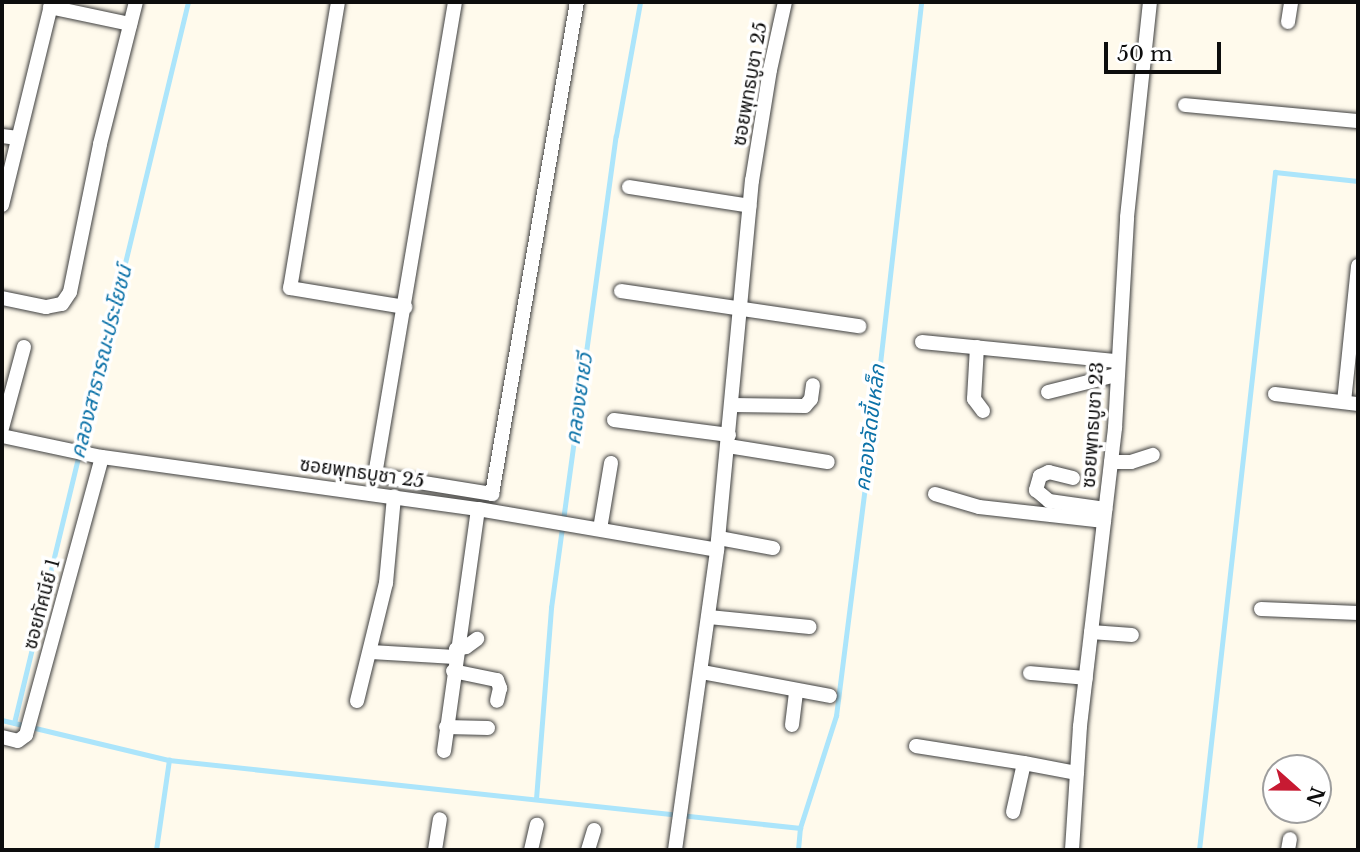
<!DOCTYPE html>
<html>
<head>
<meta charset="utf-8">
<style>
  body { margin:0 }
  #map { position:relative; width:1360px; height:852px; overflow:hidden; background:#fffaec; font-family:"Libre Baskerville","Noto Sans Thai",serif }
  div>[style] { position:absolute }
  .stream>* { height:4.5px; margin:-2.25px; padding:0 2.25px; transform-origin:2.25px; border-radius:2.25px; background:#ace5fb }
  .roads { filter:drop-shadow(0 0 2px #404040) drop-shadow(0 0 2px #404040) }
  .minor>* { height:14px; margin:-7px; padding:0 7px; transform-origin:7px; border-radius:7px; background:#fff }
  span { translate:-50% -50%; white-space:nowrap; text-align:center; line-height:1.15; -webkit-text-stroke:7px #fff; paint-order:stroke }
  .street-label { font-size:19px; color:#0d0d0d }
  .water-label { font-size:21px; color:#0c72a8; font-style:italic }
  .frame { position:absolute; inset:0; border:4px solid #0d0d0d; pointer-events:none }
  .north { position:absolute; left:1262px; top:754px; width:70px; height:70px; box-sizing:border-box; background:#fff; border:2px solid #9e9e9e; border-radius:50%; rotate:111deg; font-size:19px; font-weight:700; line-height:28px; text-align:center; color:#0d0d0d }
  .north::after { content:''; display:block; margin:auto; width:24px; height:32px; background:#c71a32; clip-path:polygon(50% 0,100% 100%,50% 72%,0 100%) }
  .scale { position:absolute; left:1104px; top:42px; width:117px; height:32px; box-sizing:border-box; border:4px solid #0d0d0d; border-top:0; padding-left:9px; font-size:21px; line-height:24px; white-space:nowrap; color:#0d0d0d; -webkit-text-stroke:5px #fff; paint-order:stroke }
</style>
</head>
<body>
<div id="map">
  <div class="stream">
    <i style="left:2px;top:720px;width:172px;rotate:13.5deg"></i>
    <i style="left:169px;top:760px;width:635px;rotate:6.15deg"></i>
    <i style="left:14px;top:723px;width:742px;rotate:-76.43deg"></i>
    <i style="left:536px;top:799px;width:192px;rotate:-85.5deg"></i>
    <i style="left:551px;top:608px;width:476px;rotate:-82.2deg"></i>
    <i style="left:616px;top:136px;width:136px;rotate:-79.8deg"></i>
    <i style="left:156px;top:850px;width:91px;rotate:-81.8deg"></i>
    <i style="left:798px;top:850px;width:22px;rotate:-85deg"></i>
    <i style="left:800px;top:828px;width:118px;rotate:-72.2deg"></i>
    <i style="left:836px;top:716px;width:329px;rotate:-82.8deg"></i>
    <i style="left:877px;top:390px;width:390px;rotate:-83.5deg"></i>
    <i style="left:1199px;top:850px;width:682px;rotate:-83.6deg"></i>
    <i style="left:1275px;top:172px;width:83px;rotate:6.2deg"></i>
  </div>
  <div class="roads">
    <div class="minor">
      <i style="left:338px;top:2px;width:290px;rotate:99.5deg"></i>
      <i style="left:290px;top:288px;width:117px;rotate:9.4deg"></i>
      <i style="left:455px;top:2px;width:480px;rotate:99.6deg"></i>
      <i style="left:375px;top:475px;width:119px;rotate:9.2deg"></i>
      <i style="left:492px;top:494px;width:499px;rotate:-80.2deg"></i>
      <i style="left:50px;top:7px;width:82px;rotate:12deg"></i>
      <i style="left:1288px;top:22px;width:20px;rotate:-81deg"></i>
      <i style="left:1185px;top:105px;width:174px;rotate:5.3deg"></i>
      <i style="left:2px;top:136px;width:16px;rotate:7deg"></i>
      <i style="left:629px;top:187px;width:122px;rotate:8.9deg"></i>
      <i style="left:2px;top:205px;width:209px;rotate:-76.2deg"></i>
      <i style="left:621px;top:291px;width:241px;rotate:8.4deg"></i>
      <i style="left:2px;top:298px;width:45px;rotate:11.6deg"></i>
      <i style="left:46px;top:307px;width:16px;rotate:-11deg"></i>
      <i style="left:62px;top:304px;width:14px;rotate:-56deg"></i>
      <i style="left:70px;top:292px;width:151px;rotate:-78.5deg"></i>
      <i style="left:100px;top:144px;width:146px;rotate:-75.8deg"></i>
      <i style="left:922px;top:342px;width:196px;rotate:5.6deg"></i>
      <i style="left:977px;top:347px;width:52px;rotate:93.3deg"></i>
      <i style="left:974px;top:399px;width:15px;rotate:53deg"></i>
      <i style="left:1048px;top:392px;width:70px;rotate:-14deg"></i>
      <i style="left:1275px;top:394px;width:84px;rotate:6.9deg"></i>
      <i style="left:1344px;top:402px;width:137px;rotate:-84.1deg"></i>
      <i style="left:732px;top:405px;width:73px;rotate:0.8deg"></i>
      <i style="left:805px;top:406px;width:9px;rotate:-49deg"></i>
      <i style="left:811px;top:399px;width:14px;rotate:-82deg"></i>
      <i style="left:614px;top:420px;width:116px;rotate:7.4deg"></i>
      <i style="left:2px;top:428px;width:84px;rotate:-74.8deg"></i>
      <i style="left:2px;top:436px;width:102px;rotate:11.9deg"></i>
      <i style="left:102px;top:457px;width:380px;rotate:7.9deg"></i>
      <i style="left:478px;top:509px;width:242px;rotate:9.7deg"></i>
      <i style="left:728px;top:446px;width:101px;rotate:9.1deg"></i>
      <i style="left:1111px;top:462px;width:20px"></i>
      <i style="left:1131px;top:462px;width:23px;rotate:-18deg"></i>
      <i style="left:1073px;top:478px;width:25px;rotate:-166deg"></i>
      <i style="left:1049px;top:472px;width:10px;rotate:156deg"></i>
      <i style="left:1040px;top:476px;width:15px;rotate:106deg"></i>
      <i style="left:1036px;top:490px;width:17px;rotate:40deg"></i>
      <i style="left:1049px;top:501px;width:57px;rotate:8.1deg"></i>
      <i style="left:935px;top:494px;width:46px;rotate:16.5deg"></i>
      <i style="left:979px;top:507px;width:126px;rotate:6.4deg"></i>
      <i style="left:600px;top:529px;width:67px;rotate:-80.5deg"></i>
      <i style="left:719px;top:538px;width:55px;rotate:10.5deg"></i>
      <i style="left:1261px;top:609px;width:97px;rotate:2.4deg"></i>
      <i style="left:709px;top:617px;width:101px;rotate:5.7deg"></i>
      <i style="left:1091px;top:632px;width:41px;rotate:4.2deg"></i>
      <i style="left:456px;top:649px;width:10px;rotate:-11deg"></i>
      <i style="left:466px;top:647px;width:14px;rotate:-36deg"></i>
      <i style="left:371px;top:652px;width:84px;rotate:3.4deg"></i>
      <i style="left:453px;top:671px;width:45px;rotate:11.6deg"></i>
      <i style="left:497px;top:680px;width:9px;rotate:69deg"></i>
      <i style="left:500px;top:688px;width:13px;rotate:103deg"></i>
      <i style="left:702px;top:672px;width:130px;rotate:10.6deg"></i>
      <i style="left:1030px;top:673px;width:56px;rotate:5.1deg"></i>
      <i style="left:357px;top:701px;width:122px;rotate:-76.2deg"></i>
      <i style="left:386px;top:583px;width:87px;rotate:-84.7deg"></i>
      <i style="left:792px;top:725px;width:34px;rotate:-83deg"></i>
      <i style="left:446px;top:727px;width:42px;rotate:1.4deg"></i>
      <i style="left:2px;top:737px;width:16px;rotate:14deg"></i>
      <i style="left:18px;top:741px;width:10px;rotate:-37deg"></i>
      <i style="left:26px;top:735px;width:288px;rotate:-74.7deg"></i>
      <i style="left:916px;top:746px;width:109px;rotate:8.9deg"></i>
      <i style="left:444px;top:751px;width:244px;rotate:-82deg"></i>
      <i style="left:1013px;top:812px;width:50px;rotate:-77.3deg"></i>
      <i style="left:1024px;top:763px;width:54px;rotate:10.7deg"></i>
      <i style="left:435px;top:850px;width:31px;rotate:-81deg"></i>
      <i style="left:531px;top:850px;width:26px;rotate:-77deg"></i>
      <i style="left:588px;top:850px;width:21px;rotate:-73deg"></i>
      <i style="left:675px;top:850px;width:303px;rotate:-82deg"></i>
      <i style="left:717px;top:550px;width:371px;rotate:-84.6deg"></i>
      <i style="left:752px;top:181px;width:112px;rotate:-80.8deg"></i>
      <i style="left:770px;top:70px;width:70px;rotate:-77.6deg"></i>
      <i style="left:1072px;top:850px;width:124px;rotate:-86.3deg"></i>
      <i style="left:1080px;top:726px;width:300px;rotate:-83.3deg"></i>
      <i style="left:1115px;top:428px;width:211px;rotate:-86.7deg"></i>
      <i style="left:1127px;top:217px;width:216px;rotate:-83.9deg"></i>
      <i style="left:1288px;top:850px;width:11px;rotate:-80deg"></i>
    </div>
  </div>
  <div class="street-label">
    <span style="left:750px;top:84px;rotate:-80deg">ซอยพุทธบูชา 25</span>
    <span style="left:1093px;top:425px;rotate:-86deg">ซอยพุทธบูชา 23</span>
    <span style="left:362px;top:473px;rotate:8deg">ซอยพุทธบูชา 25</span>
    <span style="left:42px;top:604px;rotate:-75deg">ซอยทัศนีย์ 1</span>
  </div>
  <div class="water-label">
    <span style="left:101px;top:362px;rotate:-76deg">คลองสาธารณะประโยชน์</span>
    <span style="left:579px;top:399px;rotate:-82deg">คลองยายวี</span>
    <span style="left:870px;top:428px;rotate:-83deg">คลองลัดขี้เหล็ก</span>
  </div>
  <div class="frame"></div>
  <div class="north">N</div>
  <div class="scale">50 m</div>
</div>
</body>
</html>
